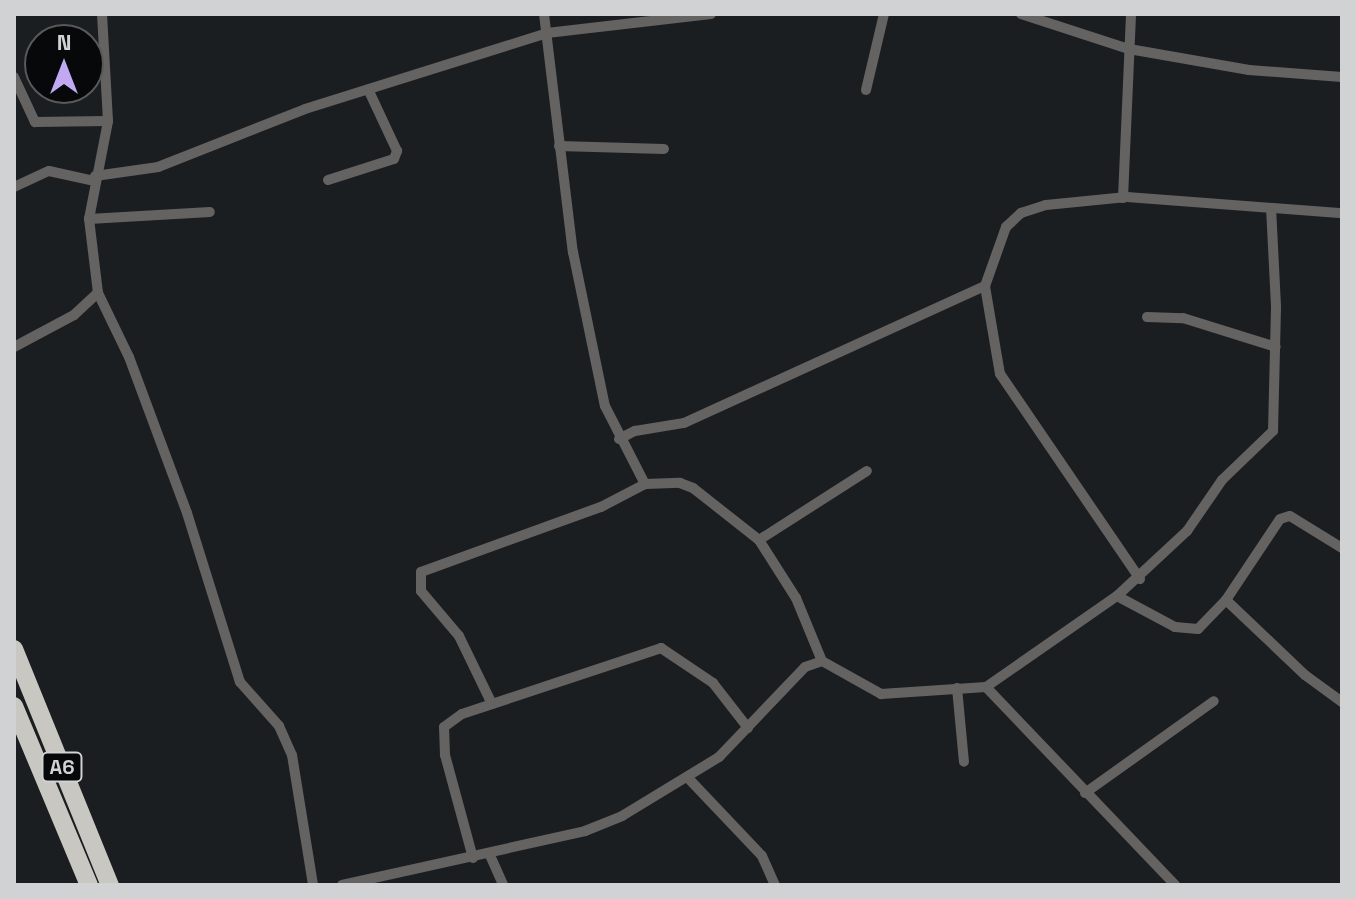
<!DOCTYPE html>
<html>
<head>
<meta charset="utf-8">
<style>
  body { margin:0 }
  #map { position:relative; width:1356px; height:899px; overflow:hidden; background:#1b1e21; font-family:"Space Grotesk",sans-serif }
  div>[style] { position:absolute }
  .street>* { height:10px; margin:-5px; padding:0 5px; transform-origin:5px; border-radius:5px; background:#646362 }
  .highway>* { height:18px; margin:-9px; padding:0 9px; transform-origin:9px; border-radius:9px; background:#c8c7c2 }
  span { translate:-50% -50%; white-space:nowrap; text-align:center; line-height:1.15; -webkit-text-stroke:7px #070809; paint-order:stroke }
  .shield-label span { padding:2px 6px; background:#070809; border:2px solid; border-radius:6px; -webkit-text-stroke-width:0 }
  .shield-label { font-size:20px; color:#d0d2d4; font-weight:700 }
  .frame { position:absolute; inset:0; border:16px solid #d0d2d4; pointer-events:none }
  .north { position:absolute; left:24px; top:24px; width:80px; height:80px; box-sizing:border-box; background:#070809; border:2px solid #57595a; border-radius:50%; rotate:0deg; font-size:22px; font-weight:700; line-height:32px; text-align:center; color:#d0d2d4 }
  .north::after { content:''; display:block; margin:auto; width:28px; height:36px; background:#c1a8f3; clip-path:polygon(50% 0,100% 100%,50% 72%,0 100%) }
</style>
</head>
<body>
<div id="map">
  <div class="street">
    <i style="left:544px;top:14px;width:240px;rotate:83.1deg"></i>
    <i style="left:573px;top:252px;width:157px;rotate:78.3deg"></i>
    <i style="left:605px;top:406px;width:88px;rotate:62.9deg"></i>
    <i style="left:1021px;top:14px;width:114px;rotate:18deg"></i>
    <i style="left:1129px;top:49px;width:122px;rotate:9.9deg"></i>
    <i style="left:1249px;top:70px;width:93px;rotate:4.3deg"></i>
    <i style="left:14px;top:77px;width:50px;rotate:65deg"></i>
    <i style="left:35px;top:122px;width:73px;rotate:-0.8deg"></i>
    <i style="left:866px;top:90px;width:78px;rotate:-76.7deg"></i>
    <i style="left:559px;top:146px;width:105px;rotate:1.6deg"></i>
    <i style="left:95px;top:176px;width:64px;rotate:-8.1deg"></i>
    <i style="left:158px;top:167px;width:158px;rotate:-21.5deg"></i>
    <i style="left:305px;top:109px;width:254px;rotate:-17.4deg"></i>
    <i style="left:547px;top:33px;width:165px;rotate:-6.6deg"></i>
    <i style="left:328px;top:180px;width:69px;rotate:-17.7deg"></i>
    <i style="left:394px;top:159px;width:9px;rotate:-69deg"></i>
    <i style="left:397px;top:151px;width:68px;rotate:-115.1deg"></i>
    <i style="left:14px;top:187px;width:38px;rotate:-25deg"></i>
    <i style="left:49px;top:171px;width:47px;rotate:12.3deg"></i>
    <i style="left:1123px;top:198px;width:184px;rotate:-87.5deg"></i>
    <i style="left:89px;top:219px;width:121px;rotate:-3.3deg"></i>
    <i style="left:98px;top:293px;width:71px;rotate:64.2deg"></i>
    <i style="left:129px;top:357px;width:166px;rotate:69.6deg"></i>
    <i style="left:187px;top:513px;width:177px;rotate:72.6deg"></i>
    <i style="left:240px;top:682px;width:59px;rotate:48.4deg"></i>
    <i style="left:279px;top:726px;width:32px;rotate:66deg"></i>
    <i style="left:292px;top:755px;width:132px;rotate:80.8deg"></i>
    <i style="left:1147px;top:317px;width:36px;rotate:2deg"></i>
    <i style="left:1183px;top:318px;width:97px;rotate:17.3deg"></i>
    <i style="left:14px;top:347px;width:68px;rotate:-28.1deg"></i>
    <i style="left:74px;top:315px;width:33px;rotate:-43deg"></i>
    <i style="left:98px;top:293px;width:75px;rotate:-96.9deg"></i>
    <i style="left:89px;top:219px;width:100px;rotate:-79deg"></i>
    <i style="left:108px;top:121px;width:107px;rotate:-93.2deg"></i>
    <i style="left:619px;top:439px;width:18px;rotate:-27deg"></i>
    <i style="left:635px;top:431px;width:50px;rotate:-9.3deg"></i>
    <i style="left:684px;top:423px;width:331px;rotate:-24.5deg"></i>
    <i style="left:759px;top:540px;width:128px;rotate:-32.6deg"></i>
    <i style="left:1140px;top:579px;width:248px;rotate:-124.3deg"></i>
    <i style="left:1000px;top:374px;width:89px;rotate:-99.7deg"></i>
    <i style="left:985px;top:286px;width:63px;rotate:-70.4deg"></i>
    <i style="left:1006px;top:227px;width:21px;rotate:-43deg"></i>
    <i style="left:1021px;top:213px;width:26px;rotate:-18deg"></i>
    <i style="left:1046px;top:205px;width:81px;rotate:-5.6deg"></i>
    <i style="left:1127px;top:197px;width:216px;rotate:4.3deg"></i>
    <i style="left:1117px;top:596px;width:66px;rotate:28.1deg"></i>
    <i style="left:1175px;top:627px;width:23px;rotate:5deg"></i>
    <i style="left:1198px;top:629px;width:40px;rotate:-46deg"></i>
    <i style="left:1226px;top:600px;width:97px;rotate:-56.3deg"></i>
    <i style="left:1280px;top:519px;width:10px;rotate:-17deg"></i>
    <i style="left:1290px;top:516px;width:61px;rotate:31.6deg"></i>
    <i style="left:1226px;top:600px;width:109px;rotate:43.5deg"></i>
    <i style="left:1305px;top:675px;width:46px;rotate:36.1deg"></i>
    <i style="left:986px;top:687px;width:274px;rotate:46.3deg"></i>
    <i style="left:957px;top:688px;width:74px;rotate:84.6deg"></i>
    <i style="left:492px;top:704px;width:76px;rotate:-115.9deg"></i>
    <i style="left:459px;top:636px;width:59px;rotate:-130.2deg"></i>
    <i style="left:421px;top:591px;width:19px;rotate:-90deg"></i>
    <i style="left:421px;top:572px;width:191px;rotate:-19.9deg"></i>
    <i style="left:601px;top:507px;width:50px;rotate:-27.6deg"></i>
    <i style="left:645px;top:484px;width:35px;rotate:-2deg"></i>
    <i style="left:680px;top:483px;width:14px;rotate:21deg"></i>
    <i style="left:693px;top:488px;width:84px;rotate:38.2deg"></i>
    <i style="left:759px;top:540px;width:69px;rotate:57.5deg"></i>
    <i style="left:796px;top:598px;width:68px;rotate:67.6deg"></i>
    <i style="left:689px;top:779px;width:106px;rotate:46.5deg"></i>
    <i style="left:762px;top:856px;width:32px;rotate:66deg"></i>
    <i style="left:1085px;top:793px;width:158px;rotate:-35.5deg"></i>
    <i style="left:489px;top:853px;width:35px;rotate:66deg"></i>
    <i style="left:473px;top:858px;width:107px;rotate:-105.2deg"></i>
    <i style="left:445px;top:755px;width:28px;rotate:-92deg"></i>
    <i style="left:444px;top:727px;width:22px;rotate:-36deg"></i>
    <i style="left:462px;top:714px;width:210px;rotate:-18.3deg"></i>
    <i style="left:661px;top:648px;width:63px;rotate:33.9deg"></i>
    <i style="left:713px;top:683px;width:57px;rotate:52.1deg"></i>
    <i style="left:342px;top:885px;width:249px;rotate:-12.5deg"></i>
    <i style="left:585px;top:831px;width:40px;rotate:-22deg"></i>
    <i style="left:622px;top:816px;width:114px;rotate:-31.3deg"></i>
    <i style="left:719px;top:757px;width:124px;rotate:-46.3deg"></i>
    <i style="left:805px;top:667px;width:18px;rotate:-19deg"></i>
    <i style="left:822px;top:661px;width:68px;rotate:29.2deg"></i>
    <i style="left:881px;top:694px;width:105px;rotate:-3.8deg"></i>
    <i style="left:986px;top:687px;width:160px;rotate:-34.8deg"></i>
    <i style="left:1117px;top:596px;width:96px;rotate:-42.9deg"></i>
    <i style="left:1187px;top:531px;width:62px;rotate:-55.5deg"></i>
    <i style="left:1222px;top:480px;width:71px;rotate:-43.9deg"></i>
    <i style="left:1273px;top:431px;width:125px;rotate:-88.6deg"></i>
    <i style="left:1276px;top:306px;width:98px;rotate:-92.9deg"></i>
  </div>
  <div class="highway">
    <i style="left:14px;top:649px;width:255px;rotate:67.9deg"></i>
    <i style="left:14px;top:706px;width:194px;rotate:67.3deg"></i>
  </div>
  <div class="shield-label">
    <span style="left:62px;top:767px">A6</span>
  </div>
  <div class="frame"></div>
  <div class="north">N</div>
</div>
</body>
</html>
